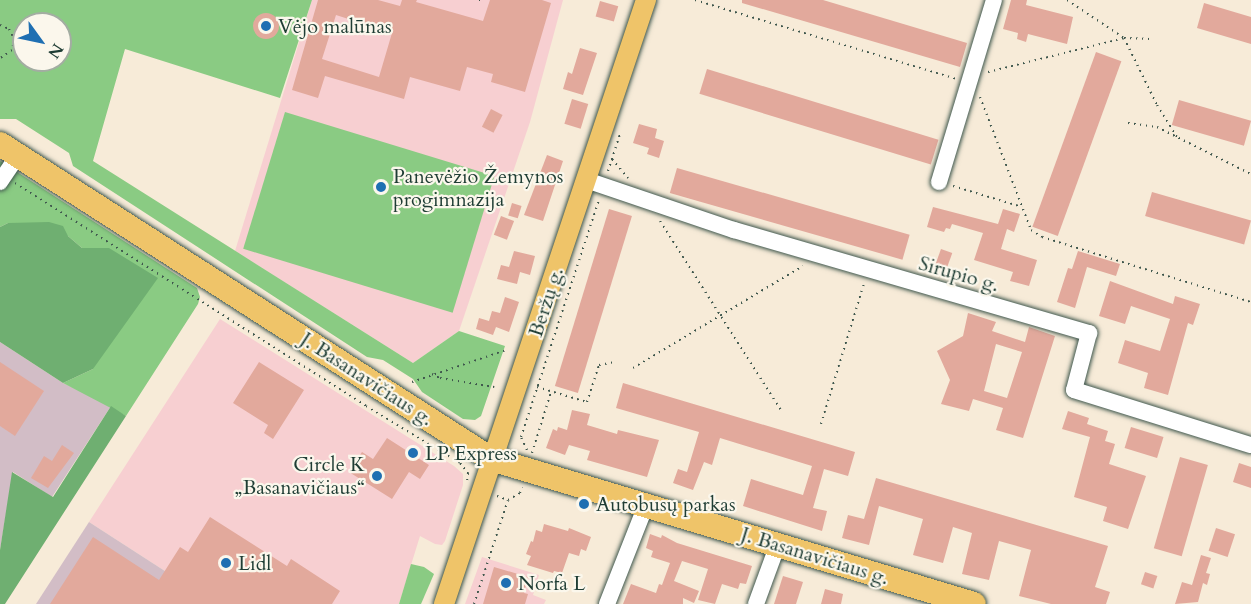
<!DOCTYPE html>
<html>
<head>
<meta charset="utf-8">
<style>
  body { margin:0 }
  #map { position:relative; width:1251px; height:604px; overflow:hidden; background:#f7ebd8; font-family:Cardo,serif }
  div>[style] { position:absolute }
  .built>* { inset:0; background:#f7cfd1 }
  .industrial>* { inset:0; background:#d2bdc6 }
  .green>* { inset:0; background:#8acb83; transform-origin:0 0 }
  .forest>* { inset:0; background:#6faf71 }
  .building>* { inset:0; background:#e2a99c; transform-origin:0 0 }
  .round { border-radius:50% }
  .path>* { height:2px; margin-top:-1px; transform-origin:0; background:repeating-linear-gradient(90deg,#3f574d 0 1.5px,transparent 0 6px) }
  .roads { filter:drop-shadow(0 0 2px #3f574d) drop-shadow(0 0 2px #3f574d) }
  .minor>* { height:16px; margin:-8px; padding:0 8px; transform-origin:8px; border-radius:8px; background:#fff }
  .major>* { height:20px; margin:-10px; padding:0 10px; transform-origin:10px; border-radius:10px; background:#efc469 }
  .highway>* { height:24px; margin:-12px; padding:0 12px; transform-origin:12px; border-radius:12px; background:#efc469 }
  .dots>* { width:16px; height:16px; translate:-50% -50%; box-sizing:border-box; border:3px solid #fbf7ec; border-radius:50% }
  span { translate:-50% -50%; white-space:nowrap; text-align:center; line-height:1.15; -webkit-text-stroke:4.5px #fbf7ec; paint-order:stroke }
  .poi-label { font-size:20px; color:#1f3d34 }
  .left { translate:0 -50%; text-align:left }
  .right { translate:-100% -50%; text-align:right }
  .street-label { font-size:20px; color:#1f3d34 }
  .north { position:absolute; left:12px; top:12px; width:60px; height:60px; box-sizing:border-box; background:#fbf7ec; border:2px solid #a3ada2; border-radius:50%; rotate:123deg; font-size:16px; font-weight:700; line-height:24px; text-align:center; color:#1f3d34 }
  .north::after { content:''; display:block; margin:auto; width:21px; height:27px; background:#1f6fb2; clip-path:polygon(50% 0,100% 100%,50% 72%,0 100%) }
</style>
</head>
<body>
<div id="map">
  <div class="built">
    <i style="clip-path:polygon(312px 0,563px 0,530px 122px,459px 331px,413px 363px,235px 251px)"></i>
    <i style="clip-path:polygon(220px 319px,454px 466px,463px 474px,463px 485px,445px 541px,442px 545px,435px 544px,420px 536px,399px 604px,216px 604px,89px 522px)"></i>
    <i style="clip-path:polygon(482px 557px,539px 575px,533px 595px,546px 600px,544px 604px,465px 604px)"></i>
  </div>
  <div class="industrial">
    <i style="clip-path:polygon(0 342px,63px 383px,111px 406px,52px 497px,13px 472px,0 550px)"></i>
    <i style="clip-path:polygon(89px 522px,216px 604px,36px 604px)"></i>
  </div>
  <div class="green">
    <i style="clip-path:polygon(evenodd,0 0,312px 0,280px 98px,125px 49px,93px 161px,413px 363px,459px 331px,505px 346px,481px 416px,475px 420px,463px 419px,422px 392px,413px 379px,383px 360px,367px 357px,73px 166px,69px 153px,16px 119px,0 119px,0 0,24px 24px,60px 24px,60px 60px,24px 60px,24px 24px)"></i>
    <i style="left:285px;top:112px;width:219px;height:143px;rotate:17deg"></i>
    <i style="clip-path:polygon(0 161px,197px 288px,200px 297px,198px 304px,126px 416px,63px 383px,93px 369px,109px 248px,82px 248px,68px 236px,8px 223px,0 227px)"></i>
    <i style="clip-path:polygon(411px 564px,424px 567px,434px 574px,421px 604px,399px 604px)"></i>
  </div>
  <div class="forest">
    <i style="clip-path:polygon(49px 222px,63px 226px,68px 236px,82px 248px,109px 248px,158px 278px,93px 369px,63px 383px,0 342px,0 227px,8px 223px)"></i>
    <i style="clip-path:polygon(111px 406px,126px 416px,5px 604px,0 604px,0 550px,12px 472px,53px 497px)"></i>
  </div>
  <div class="building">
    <i style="clip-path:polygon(evenodd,318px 0,378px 0,400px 6px,402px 0,417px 0,416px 2px,483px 21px,490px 0,542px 0,551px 3px,525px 92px,491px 82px,493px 74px,467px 67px,460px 91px,410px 77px,404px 99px,325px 76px,318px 98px,292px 90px,318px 0,336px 15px,392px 33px,379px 77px,322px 59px,336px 15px)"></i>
    <i style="clip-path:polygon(742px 0,823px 0,967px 43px,960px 67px,742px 3px)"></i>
    <i style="clip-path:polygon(1011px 0,1027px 0,1026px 5px,1073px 17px,1067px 44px,1028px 34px,1026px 42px,1017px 39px,1018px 33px,1003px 29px)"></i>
    <i style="left:600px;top:1px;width:19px;height:16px;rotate:16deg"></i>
    <i style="clip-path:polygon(1204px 3px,1251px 17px,1251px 44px,1197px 28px)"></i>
    <i class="round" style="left:253px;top:13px;width:26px;height:26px"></i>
    <i style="clip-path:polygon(580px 48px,597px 53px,583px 95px,563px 89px,568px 72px,572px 74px)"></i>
    <i style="left:1096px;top:52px;width:27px;height:186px;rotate:20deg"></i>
    <i style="left:707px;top:69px;width:242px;height:26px;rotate:17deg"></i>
    <i style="left:572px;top:99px;width:17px;height:26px;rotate:17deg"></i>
    <i style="left:1179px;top:100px;width:75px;height:26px;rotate:16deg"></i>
    <i style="left:491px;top:109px;width:13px;height:20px;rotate:27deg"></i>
    <i style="clip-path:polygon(639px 124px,657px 129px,655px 138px,664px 141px,659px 158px,647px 154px,649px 148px,633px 143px)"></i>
    <i style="clip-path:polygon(547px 155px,563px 161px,543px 221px,524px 215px)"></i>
    <i style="left:677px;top:168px;width:242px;height:26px;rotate:16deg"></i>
    <i style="left:1152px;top:192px;width:103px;height:25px;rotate:16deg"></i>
    <i style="left:512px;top:203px;width:10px;height:13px;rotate:17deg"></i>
    <i style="clip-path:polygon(933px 207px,998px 224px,1003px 209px,1020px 214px,1014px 232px,1007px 229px,1001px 249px,1037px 260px,1029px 286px,1010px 281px,1013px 272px,974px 260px,983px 233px,952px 224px,950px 229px,946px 228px,944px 232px,927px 227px)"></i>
    <i style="left:609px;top:209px;width:24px;height:185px;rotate:17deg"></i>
    <i style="left:501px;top:216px;width:14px;height:20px;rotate:21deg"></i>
    <i style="left:941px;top:249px;width:12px;height:17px;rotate:20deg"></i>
    <i style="clip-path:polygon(514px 251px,535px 256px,530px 275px,520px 272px,517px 284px,497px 279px,501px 265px,509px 267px)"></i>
    <i style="clip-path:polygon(1078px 251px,1120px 264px,1116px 276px,1087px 267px,1075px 308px,1057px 302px,1068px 268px,1072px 269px)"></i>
    <i style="clip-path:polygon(1110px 281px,1173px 304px,1175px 296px,1200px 304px,1193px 325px,1188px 323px,1168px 395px,1144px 388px,1148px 373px,1118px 363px,1125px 340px,1160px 351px,1170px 319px,1131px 306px,1125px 324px,1099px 316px)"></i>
    <i style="clip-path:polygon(505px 297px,519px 302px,509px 332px,496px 327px,493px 335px,476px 329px,479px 318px,489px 321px,492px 311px,500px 313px)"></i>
    <i style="clip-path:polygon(evenodd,968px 313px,996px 322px,992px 331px,1025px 342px,1029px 327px,1055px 336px,1023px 438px,996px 430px,1003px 408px,973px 399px,969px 411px,941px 404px,950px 380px,937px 351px,963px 336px,968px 313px,996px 344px,1022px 352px,1007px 398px,984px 391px,996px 344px)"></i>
    <i style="clip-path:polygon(0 362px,44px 391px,15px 436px,0 426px)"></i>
    <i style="clip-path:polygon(259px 362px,304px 390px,273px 439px,264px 433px,268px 425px,233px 403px)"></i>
    <i style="clip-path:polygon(623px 383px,855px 452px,848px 476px,824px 469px,813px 508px,827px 511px,822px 531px,743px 506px,751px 479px,803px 495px,812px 466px,720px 438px,712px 465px,704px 462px,693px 490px,673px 483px,678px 469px,687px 472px,699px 432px,616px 408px)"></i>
    <i style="clip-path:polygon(572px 410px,590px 414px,587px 425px,617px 434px,618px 430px,659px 440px,647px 477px,587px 460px,590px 451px,569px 445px,565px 455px,546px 448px,553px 429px,557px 431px,558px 427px,567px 430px)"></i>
    <i style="clip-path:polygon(1068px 411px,1089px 418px,1087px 424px,1108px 431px,1105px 441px,1115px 444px,1109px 464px,1146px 476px,1128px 529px,1103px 521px,1107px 507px,1074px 497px,1090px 437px,1062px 429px)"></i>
    <i style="left:1131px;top:427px;width:34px;height:22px;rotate:17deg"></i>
    <i style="clip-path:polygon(387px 438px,429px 465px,420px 479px,409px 472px,392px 499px,349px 472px,362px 452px,373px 459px)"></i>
    <i style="clip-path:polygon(62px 445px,74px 453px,48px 488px,31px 478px,44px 456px,52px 461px)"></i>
    <i style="left:1180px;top:457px;width:29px;height:95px;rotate:16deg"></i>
    <i style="clip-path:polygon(1239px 463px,1251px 467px,1251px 488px,1233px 482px)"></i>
    <i style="clip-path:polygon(876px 478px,1108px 546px,1095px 587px,1110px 592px,1106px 604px,1051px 604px,1019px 596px,1031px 550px,999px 541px,989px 580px,962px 574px,972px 533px,953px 527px,943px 563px,913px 555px,923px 519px,879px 506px,869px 545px,842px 538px,848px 515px,864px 519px)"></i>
    <i style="clip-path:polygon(210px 517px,287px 566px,291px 559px,340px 591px,332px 604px,50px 604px,93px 537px,159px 580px,180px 547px,188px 552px)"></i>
    <i style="clip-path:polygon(544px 524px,568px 531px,569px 528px,591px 537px,586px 551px,581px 549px,579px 556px,569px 553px,562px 573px,554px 571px,553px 573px,527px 565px,531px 556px,526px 554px,531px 541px,533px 542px,536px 530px,542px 532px)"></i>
    <i style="left:1216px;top:528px;width:20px;height:24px;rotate:18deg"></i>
    <i style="clip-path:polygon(650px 534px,661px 538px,662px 535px,677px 543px,752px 566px,746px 584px,740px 583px,738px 589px,722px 584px,715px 604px,698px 600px,708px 569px,682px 561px,674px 581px,699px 591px,694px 603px,683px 598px,683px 604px,623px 604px,631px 584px,656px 593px,659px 584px,662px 585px,670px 563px,651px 557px,653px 551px,646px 548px)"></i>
    <i style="clip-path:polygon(1201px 555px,1211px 558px,1206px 573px,1210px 574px,1207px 585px,1203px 583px,1198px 602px,1175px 604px,1182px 582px,1192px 585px)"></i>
    <i style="clip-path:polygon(494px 567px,528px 577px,524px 593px,528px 594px,525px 604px,483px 604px)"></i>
    <i style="left:1145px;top:572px;width:13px;height:13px;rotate:18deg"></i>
    <i style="clip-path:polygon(783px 576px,803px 582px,796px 604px,774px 604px)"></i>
    <i style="clip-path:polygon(825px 589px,843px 594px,841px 604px,821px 604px)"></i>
  </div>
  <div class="path">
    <i style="left:479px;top:0;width:1px"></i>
    <i style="left:695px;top:0;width:273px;rotate:16.8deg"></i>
    <i style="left:1067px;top:0;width:69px;rotate:33.7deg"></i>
    <i style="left:1124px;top:38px;width:75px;rotate:63.8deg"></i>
    <i style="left:1157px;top:105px;width:38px;rotate:58deg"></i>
    <i style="left:0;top:25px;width:10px;rotate:24deg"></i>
    <i style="left:9px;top:29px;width:11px;rotate:63deg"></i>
    <i style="left:14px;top:39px;width:11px;rotate:100deg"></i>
    <i style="left:12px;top:50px;width:14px;rotate:146deg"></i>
    <i style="left:988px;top:72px;width:140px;rotate:-14deg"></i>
    <i style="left:1124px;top:38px;width:26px;rotate:2deg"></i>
    <i style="left:980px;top:97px;width:142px;rotate:69deg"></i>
    <i style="left:1031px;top:230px;width:13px;rotate:32deg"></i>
    <i style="left:1042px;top:237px;width:219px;rotate:17.3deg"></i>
    <i style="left:1128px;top:123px;width:29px;rotate:8deg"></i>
    <i style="left:1157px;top:127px;width:105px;rotate:26.6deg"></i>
    <i style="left:612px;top:159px;width:25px;rotate:50deg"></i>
    <i style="left:608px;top:171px;width:39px;rotate:-72deg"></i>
    <i style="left:15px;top:183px;width:416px;rotate:32.4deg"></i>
    <i style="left:366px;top:406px;width:110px;rotate:31.2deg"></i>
    <i style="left:460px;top:463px;width:13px;rotate:51deg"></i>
    <i style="left:468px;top:473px;width:8px;rotate:97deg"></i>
    <i style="left:953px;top:186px;width:72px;rotate:16.9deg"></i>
    <i style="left:660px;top:221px;width:227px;rotate:57.4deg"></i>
    <i style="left:633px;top:368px;width:198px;rotate:-31deg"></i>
    <i style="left:432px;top:374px;width:9px;rotate:27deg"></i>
    <i style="left:440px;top:378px;width:55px;rotate:9.5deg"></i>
    <i style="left:412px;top:382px;width:99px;rotate:-18.8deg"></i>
    <i style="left:537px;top:387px;width:52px;rotate:16.7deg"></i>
    <i style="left:587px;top:402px;width:39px;rotate:-72deg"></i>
    <i style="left:599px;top:365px;width:16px;rotate:-11deg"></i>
    <i style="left:821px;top:424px;width:147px;rotate:-73deg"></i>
    <i style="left:527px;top:450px;width:14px;rotate:-115deg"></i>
    <i style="left:521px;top:437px;width:250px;rotate:-71.8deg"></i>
    <i style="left:532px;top:453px;width:64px;rotate:-72.7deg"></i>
    <i style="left:497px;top:496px;width:12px;rotate:20deg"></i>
    <i style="left:474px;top:604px;width:109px;rotate:-71.9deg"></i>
    <i style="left:508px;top:500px;width:14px;rotate:-30deg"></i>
    <i style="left:520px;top:493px;width:6px;rotate:-72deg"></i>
  </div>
  <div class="roads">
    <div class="minor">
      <i style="left:586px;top:180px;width:156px;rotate:18.7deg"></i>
      <i style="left:734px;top:230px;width:370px;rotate:16.2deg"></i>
      <i style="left:1089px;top:333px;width:59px;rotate:104.7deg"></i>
      <i style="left:1074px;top:390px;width:185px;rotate:17.3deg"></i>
      <i style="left:0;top:182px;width:32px;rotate:-56deg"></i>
      <i style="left:939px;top:182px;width:190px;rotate:-73.2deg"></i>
      <i style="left:607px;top:604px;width:106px;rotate:-68.5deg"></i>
      <i style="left:756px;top:604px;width:64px;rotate:-69.9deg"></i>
    </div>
    <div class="major">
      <i style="left:444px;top:604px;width:637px;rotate:-71.51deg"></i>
    </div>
    <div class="highway">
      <i style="left:0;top:144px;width:583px;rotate:32.68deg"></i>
      <i style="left:491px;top:459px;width:504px;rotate:16.71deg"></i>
    </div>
  </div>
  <div class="dots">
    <i style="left:266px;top:26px;background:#1f6fb2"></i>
    <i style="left:381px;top:187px;background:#1f6fb2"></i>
    <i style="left:413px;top:453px;background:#1f6fb2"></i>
    <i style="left:377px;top:476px;background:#1f6fb2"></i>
    <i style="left:584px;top:504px;background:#1f6fb2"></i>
    <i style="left:226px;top:563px;background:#1f6fb2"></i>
    <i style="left:506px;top:583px;background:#1f6fb2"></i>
  </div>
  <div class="poi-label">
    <span class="left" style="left:278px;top:26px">Vėjo malūnas</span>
    <span class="left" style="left:393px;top:188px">Panevėžio Žemynos<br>progimnazija</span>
    <span class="left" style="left:425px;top:453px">LP Express</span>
    <span class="right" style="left:365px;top:476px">Circle K<br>„Basanavičiaus“</span>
    <span class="left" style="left:596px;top:504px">Autobusų parkas</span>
    <span class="left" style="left:238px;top:563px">Lidl</span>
    <span class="left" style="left:518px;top:583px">Norfa L</span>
  </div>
  <div class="street-label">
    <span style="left:959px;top:274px;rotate:16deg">Sirupio g.</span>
    <span style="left:546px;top:302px;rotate:-72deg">Beržų g.</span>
    <span style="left:367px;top:379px;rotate:33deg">J. Basanavičiaus g.</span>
    <span style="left:815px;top:556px;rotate:17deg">J. Basanavičiaus g.</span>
  </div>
  <div class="north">N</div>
</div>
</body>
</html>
